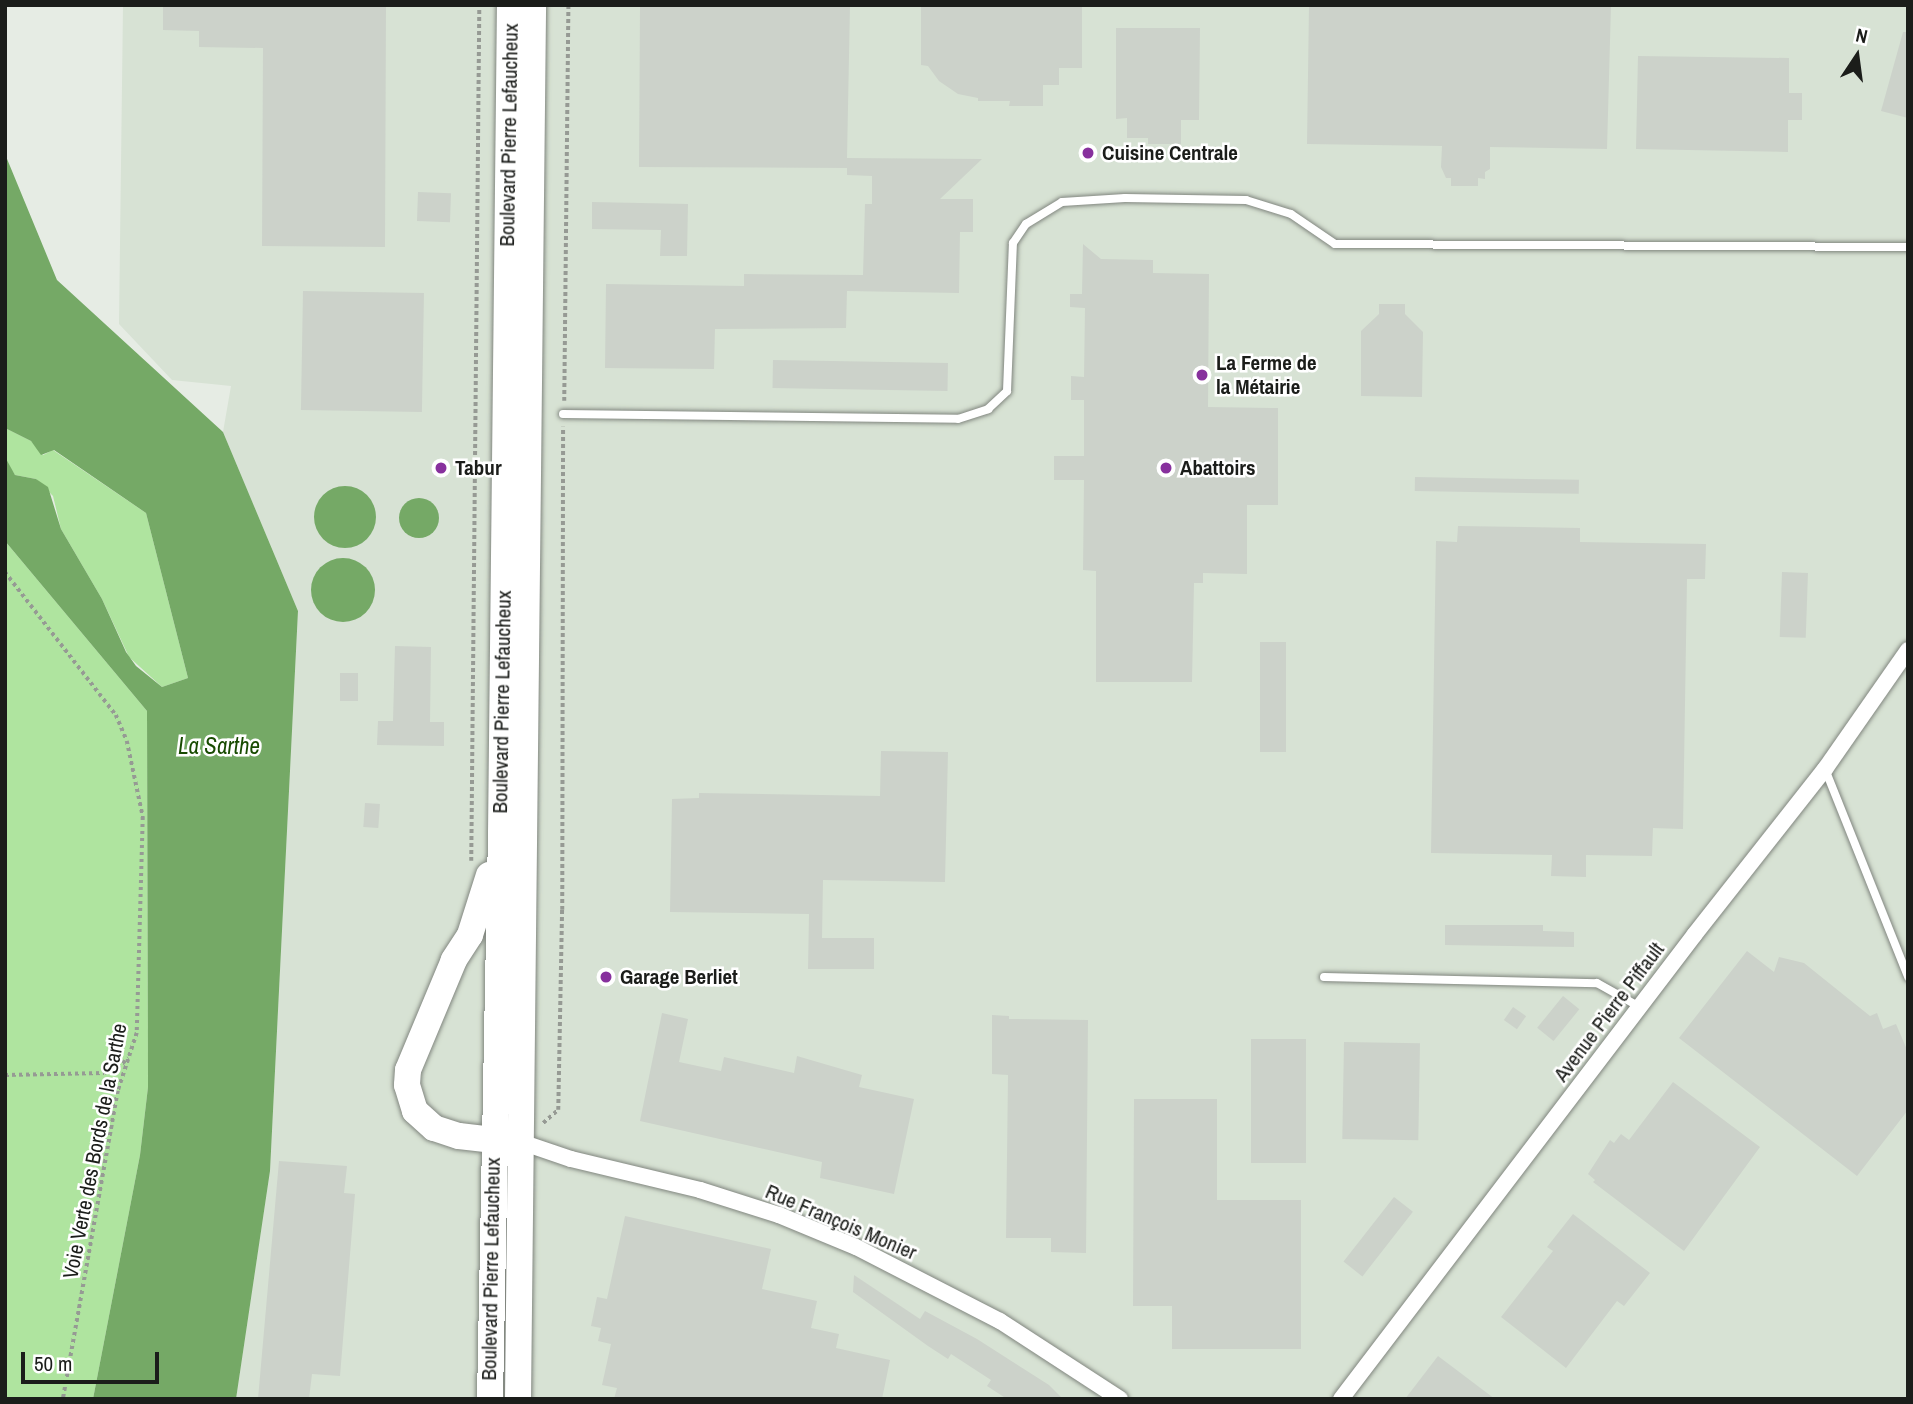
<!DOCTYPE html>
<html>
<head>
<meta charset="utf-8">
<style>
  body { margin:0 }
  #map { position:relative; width:1913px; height:1404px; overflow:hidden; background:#e6ece4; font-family:"Archivo Narrow",sans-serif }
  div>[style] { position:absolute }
  .built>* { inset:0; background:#d7e2d4 }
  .green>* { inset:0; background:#afe49f }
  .water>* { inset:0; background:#75a966 }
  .round { border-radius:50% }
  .building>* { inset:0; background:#ccd2ca; transform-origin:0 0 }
  .path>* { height:3.5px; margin-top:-1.75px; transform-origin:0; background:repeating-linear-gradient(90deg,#969a94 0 3.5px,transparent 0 7px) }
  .roads { filter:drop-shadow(0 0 2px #81867f) drop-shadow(0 0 2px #81867f) }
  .lane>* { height:8px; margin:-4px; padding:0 4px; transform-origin:4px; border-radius:4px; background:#fff }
  .street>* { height:16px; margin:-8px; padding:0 8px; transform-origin:8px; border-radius:8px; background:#fff }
  .primary>* { height:26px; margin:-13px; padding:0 13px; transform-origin:13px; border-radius:13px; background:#fff }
  .dots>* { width:19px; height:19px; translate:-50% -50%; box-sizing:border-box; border:4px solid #fff; border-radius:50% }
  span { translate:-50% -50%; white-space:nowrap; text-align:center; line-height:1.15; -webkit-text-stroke:5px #fff; paint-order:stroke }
  .street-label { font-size:21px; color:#1b1d1a }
  .poi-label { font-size:21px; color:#1b1d1a; font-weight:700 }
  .left { translate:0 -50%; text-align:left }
  .water-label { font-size:23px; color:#184b01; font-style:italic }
  .frame { position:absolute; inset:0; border:7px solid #1b1d1a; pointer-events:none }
  .north { position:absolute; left:1822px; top:21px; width:70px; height:70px; -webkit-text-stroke:5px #fff; paint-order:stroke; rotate:13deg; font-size:19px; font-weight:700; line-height:28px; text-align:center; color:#1b1d1a }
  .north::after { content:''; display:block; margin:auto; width:24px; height:32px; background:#1b1d1a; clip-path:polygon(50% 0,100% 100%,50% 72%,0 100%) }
  .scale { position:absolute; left:21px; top:1352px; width:138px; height:32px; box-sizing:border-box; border:4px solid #1b1d1a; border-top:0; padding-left:9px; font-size:21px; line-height:24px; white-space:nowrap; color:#1b1d1a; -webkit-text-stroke:5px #fff; paint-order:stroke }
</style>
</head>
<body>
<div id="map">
  <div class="built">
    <i style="clip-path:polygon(123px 5px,1908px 5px,1908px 1399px,236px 1399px,270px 1171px,298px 611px,223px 432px,231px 386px,172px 380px,119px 324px)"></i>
  </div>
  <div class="green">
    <i style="clip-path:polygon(5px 428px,31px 441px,43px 455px,53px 450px,146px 513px,188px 678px,162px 687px,129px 657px,102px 599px,61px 529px,53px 496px,36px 479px,15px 475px,7px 463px)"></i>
    <i style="clip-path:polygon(5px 541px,147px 711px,148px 1087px,140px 1155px,93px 1399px,5px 1399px)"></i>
  </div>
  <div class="water">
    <i style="clip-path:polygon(5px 154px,57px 280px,223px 432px,298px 611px,270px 1171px,236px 1399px,93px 1399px,140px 1155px,148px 1087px,147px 711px,5px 541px,5px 457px,15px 475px,36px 479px,48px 487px,61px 529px,102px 599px,126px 652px,136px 666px,162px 687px,188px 678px,146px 513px,54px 450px,41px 455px,31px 441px,5px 428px)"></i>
    <i class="round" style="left:314px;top:486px;width:62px;height:62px"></i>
    <i class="round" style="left:399px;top:498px;width:40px;height:40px"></i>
    <i class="round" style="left:311px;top:558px;width:64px;height:64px"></i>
  </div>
  <div class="building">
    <i style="clip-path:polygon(163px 5px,386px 5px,385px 247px,262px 246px,263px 48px,199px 47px,199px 31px,163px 30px)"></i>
    <i style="clip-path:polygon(640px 5px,850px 5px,847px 158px,982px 159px,940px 199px,973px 199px,973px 232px,960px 232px,959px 293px,847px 291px,846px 328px,715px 329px,714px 369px,605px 368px,606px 284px,744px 286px,744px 274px,863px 275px,865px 204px,872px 204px,872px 176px,847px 175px,847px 168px,639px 167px)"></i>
    <i style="clip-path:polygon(921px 5px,1082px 5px,1082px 68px,1059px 68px,1059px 85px,1043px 85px,1043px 106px,1009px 106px,1010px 101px,978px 101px,978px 98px,958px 94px,939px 81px,928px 66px,921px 65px)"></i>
    <i style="clip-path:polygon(1309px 5px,1611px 5px,1607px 149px,1490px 147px,1490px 169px,1485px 172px,1485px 179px,1478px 178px,1478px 186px,1451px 186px,1451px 178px,1446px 178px,1441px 167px,1442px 146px,1307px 144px)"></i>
    <i style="clip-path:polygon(1116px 28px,1200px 28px,1199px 120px,1181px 120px,1181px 144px,1148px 144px,1148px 138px,1127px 138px,1127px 118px,1116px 119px)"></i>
    <i style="clip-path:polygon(1903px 32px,1908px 32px,1908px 118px,1881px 111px)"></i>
    <i style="clip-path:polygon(1638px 56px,1789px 58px,1789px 93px,1802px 93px,1802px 120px,1788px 120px,1788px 152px,1636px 149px)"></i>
    <i style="left:418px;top:192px;width:33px;height:29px;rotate:2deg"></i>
    <i style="clip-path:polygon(592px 202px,688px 204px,687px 256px,660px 256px,661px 230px,592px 229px)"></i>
    <i style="clip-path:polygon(1083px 244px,1101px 259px,1153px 260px,1153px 273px,1209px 274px,1208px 407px,1278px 408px,1278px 505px,1247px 505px,1247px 574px,1203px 573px,1203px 583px,1194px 583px,1192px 682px,1096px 682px,1096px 571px,1083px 570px,1084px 480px,1054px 480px,1054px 456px,1084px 456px,1084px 400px,1071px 400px,1071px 376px,1084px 377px,1085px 308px,1070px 307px,1070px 294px,1082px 294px)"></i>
    <i style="left:303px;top:291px;width:121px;height:119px;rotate:1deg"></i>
    <i style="clip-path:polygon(1379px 304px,1405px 304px,1405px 314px,1423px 332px,1422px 397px,1361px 396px,1361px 331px,1379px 314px)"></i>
    <i style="left:773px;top:360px;width:175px;height:28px;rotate:1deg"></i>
    <i style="left:1415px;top:477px;width:164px;height:14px;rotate:1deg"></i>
    <i style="clip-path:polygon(1458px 526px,1580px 528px,1580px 542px,1706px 544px,1705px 579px,1687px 579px,1683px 829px,1653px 828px,1652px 856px,1586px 855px,1586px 877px,1551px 876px,1552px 855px,1431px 853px,1436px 541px,1457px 542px)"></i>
    <i style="left:1782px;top:572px;width:26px;height:65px;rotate:2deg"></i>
    <i style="left:1260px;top:642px;width:26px;height:110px"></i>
    <i style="clip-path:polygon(395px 646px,431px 647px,430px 722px,444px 722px,444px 746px,377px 745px,378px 721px,393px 721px)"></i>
    <i style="left:340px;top:673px;width:18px;height:28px"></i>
    <i style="clip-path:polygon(881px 751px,948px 752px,945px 882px,823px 880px,822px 938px,874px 938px,874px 969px,808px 969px,809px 914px,670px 912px,672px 799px,699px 798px,699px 793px,880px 796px)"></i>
    <i style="left:365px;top:803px;width:15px;height:24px;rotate:4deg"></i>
    <i style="clip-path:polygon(1445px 925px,1543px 925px,1543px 931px,1574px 932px,1574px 947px,1445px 945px)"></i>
    <i style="clip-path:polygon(1747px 951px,1774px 972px,1779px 957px,1804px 963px,1870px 1016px,1877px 1013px,1883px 1029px,1896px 1024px,1908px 1052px,1908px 1110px,1857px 1176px,1679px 1038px)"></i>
    <i style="left:1563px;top:996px;width:21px;height:41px;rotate:39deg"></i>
    <i style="left:1513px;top:1007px;width:16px;height:16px;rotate:35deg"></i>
    <i style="clip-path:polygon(662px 1013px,688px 1019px,679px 1062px,721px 1071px,724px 1057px,794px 1073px,797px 1056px,862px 1075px,859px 1087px,914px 1099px,894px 1194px,820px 1178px,822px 1162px,640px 1121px)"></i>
    <i style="clip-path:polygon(992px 1015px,1009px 1016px,1009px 1019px,1088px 1020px,1086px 1253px,1051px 1252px,1051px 1238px,1006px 1238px,1008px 1075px,992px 1074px)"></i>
    <i style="left:1251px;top:1039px;width:55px;height:124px"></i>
    <i style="left:1344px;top:1042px;width:76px;height:97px;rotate:1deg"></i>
    <i style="clip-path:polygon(1673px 1082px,1760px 1147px,1684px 1251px,1593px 1182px,1595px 1180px,1588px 1174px,1610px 1140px,1614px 1143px,1621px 1134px,1629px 1140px)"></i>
    <i style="clip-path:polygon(1134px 1099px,1217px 1099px,1217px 1200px,1301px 1200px,1301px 1349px,1172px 1349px,1172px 1306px,1133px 1306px)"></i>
    <i style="clip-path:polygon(279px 1161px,347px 1166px,344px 1193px,355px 1194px,340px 1376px,312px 1374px,309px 1399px,258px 1399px)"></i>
    <i style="left:1394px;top:1197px;width:24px;height:82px;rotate:38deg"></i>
    <i style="clip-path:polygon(1573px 1214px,1650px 1273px,1624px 1306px,1617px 1301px,1566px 1368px,1501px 1317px,1553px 1251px,1547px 1247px)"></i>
    <i style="clip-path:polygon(625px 1216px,771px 1249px,762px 1289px,817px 1301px,811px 1328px,839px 1334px,836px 1348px,890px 1360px,882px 1399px,614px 1399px,617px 1388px,602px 1385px,611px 1344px,598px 1341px,601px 1328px,591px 1326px,597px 1297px,607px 1299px)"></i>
    <i style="clip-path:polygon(854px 1275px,920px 1319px,925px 1311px,977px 1339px,1049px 1385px,1063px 1399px,1007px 1399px,987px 1386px,991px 1380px,951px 1354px,948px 1359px,928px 1346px,853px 1292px)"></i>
    <i style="clip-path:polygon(1438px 1356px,1495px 1399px,1405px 1399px)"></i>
  </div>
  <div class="path">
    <i style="left:564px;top:401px;width:396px;rotate:-89.4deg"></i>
    <i style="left:5px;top:572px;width:181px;rotate:52.2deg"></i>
    <i style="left:116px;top:715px;width:28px;rotate:67deg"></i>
    <i style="left:127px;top:741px;width:78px;rotate:78.1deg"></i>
    <i style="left:143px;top:817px;width:216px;rotate:91.6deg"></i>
    <i style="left:137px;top:1033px;width:61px;rotate:108.1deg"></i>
    <i style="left:118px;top:1091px;width:313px;rotate:100.1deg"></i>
    <i style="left:471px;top:861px;width:856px;rotate:-89.46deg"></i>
    <i style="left:5px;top:1075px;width:99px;rotate:-1.2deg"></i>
    <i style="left:104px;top:1073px;width:14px;rotate:-21deg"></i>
    <i style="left:117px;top:1068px;width:15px;rotate:-42deg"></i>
    <i style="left:543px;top:1123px;width:20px;rotate:-41deg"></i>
    <i style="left:558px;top:1110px;width:200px;rotate:-88.9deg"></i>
    <i style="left:562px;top:910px;width:483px;rotate:-89.9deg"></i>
  </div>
  <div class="roads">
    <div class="lane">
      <i style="left:563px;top:414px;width:395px;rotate:0.7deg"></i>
      <i style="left:958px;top:419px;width:32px;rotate:-18deg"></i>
      <i style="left:988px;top:409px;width:26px;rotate:-43deg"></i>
      <i style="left:1007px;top:391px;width:148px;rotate:-87.7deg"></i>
      <i style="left:1013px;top:243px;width:23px;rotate:-56deg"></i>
      <i style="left:1026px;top:224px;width:42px;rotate:-31.4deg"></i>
      <i style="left:1062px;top:202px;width:63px;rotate:-3.6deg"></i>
      <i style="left:1125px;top:198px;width:121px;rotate:0.9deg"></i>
      <i style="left:1246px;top:200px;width:47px;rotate:17.3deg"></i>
      <i style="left:1291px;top:214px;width:53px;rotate:34.3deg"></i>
      <i style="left:1335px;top:244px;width:573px;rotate:0.3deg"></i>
      <i style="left:1825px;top:769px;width:224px;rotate:68.2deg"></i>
      <i style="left:1324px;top:977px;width:273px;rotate:1.3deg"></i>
      <i style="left:1597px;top:983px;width:49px;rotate:29.2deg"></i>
    </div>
    <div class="street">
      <i style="left:521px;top:1142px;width:53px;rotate:18.8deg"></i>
      <i style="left:571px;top:1159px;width:133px;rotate:13.5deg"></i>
      <i style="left:700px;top:1190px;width:83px;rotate:17.6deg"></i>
      <i style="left:779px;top:1215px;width:83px;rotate:22.6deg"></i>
      <i style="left:856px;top:1247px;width:162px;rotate:27.2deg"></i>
      <i style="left:1000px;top:1321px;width:143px;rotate:33deg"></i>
      <i style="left:1341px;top:1399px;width:584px;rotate:-52.72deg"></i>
      <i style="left:1695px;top:934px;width:210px;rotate:-51.8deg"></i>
      <i style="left:1825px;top:769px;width:145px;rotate:-55.1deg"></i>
    </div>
    <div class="primary">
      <i style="left:489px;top:875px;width:63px;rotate:107.6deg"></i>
      <i style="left:470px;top:935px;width:30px;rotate:123deg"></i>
      <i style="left:454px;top:960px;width:119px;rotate:112.7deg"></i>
      <i style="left:408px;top:1070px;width:15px;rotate:94deg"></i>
      <i style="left:407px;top:1085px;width:27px;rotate:73deg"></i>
      <i style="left:415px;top:1111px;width:25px;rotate:42deg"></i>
      <i style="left:434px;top:1128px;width:26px;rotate:18deg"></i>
      <i style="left:459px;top:1136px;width:51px;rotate:6.7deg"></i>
      <i style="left:490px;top:1399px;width:566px;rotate:-88.89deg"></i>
      <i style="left:501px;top:833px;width:828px;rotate:-89.38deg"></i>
      <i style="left:518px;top:1399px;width:1394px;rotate:-89.38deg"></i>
    </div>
  </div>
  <div class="dots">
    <i style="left:1088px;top:153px;background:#87309d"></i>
    <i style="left:1202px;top:375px;background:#87309d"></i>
    <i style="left:441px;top:468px;background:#87309d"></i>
    <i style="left:1166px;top:468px;background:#87309d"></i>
    <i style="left:606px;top:977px;background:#87309d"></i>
  </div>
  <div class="street-label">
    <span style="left:509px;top:135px;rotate:-89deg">Boulevard Pierre Lefaucheux</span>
    <span style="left:502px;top:702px;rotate:-89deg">Boulevard Pierre Lefaucheux</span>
    <span style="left:1609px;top:1012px;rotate:-53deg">Avenue Pierre Piffault</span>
    <span style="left:95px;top:1151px;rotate:-79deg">Voie Verte des Bords de la Sarthe</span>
    <span style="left:841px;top:1222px;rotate:23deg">Rue François Monier</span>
    <span style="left:491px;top:1269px;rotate:-89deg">Boulevard Pierre Lefaucheux</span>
  </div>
  <div class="poi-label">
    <span class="left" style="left:1102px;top:153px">Cuisine Centrale</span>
    <span class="left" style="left:1216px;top:375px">La Ferme de<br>la Métairie</span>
    <span class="left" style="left:455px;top:468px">Tabur</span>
    <span class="left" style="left:1180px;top:468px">Abattoirs</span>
    <span class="left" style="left:620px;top:977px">Garage Berliet</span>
  </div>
  <div class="water-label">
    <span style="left:219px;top:746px">La Sarthe</span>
  </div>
  <div class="frame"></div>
  <div class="north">N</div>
  <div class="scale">50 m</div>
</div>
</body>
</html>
